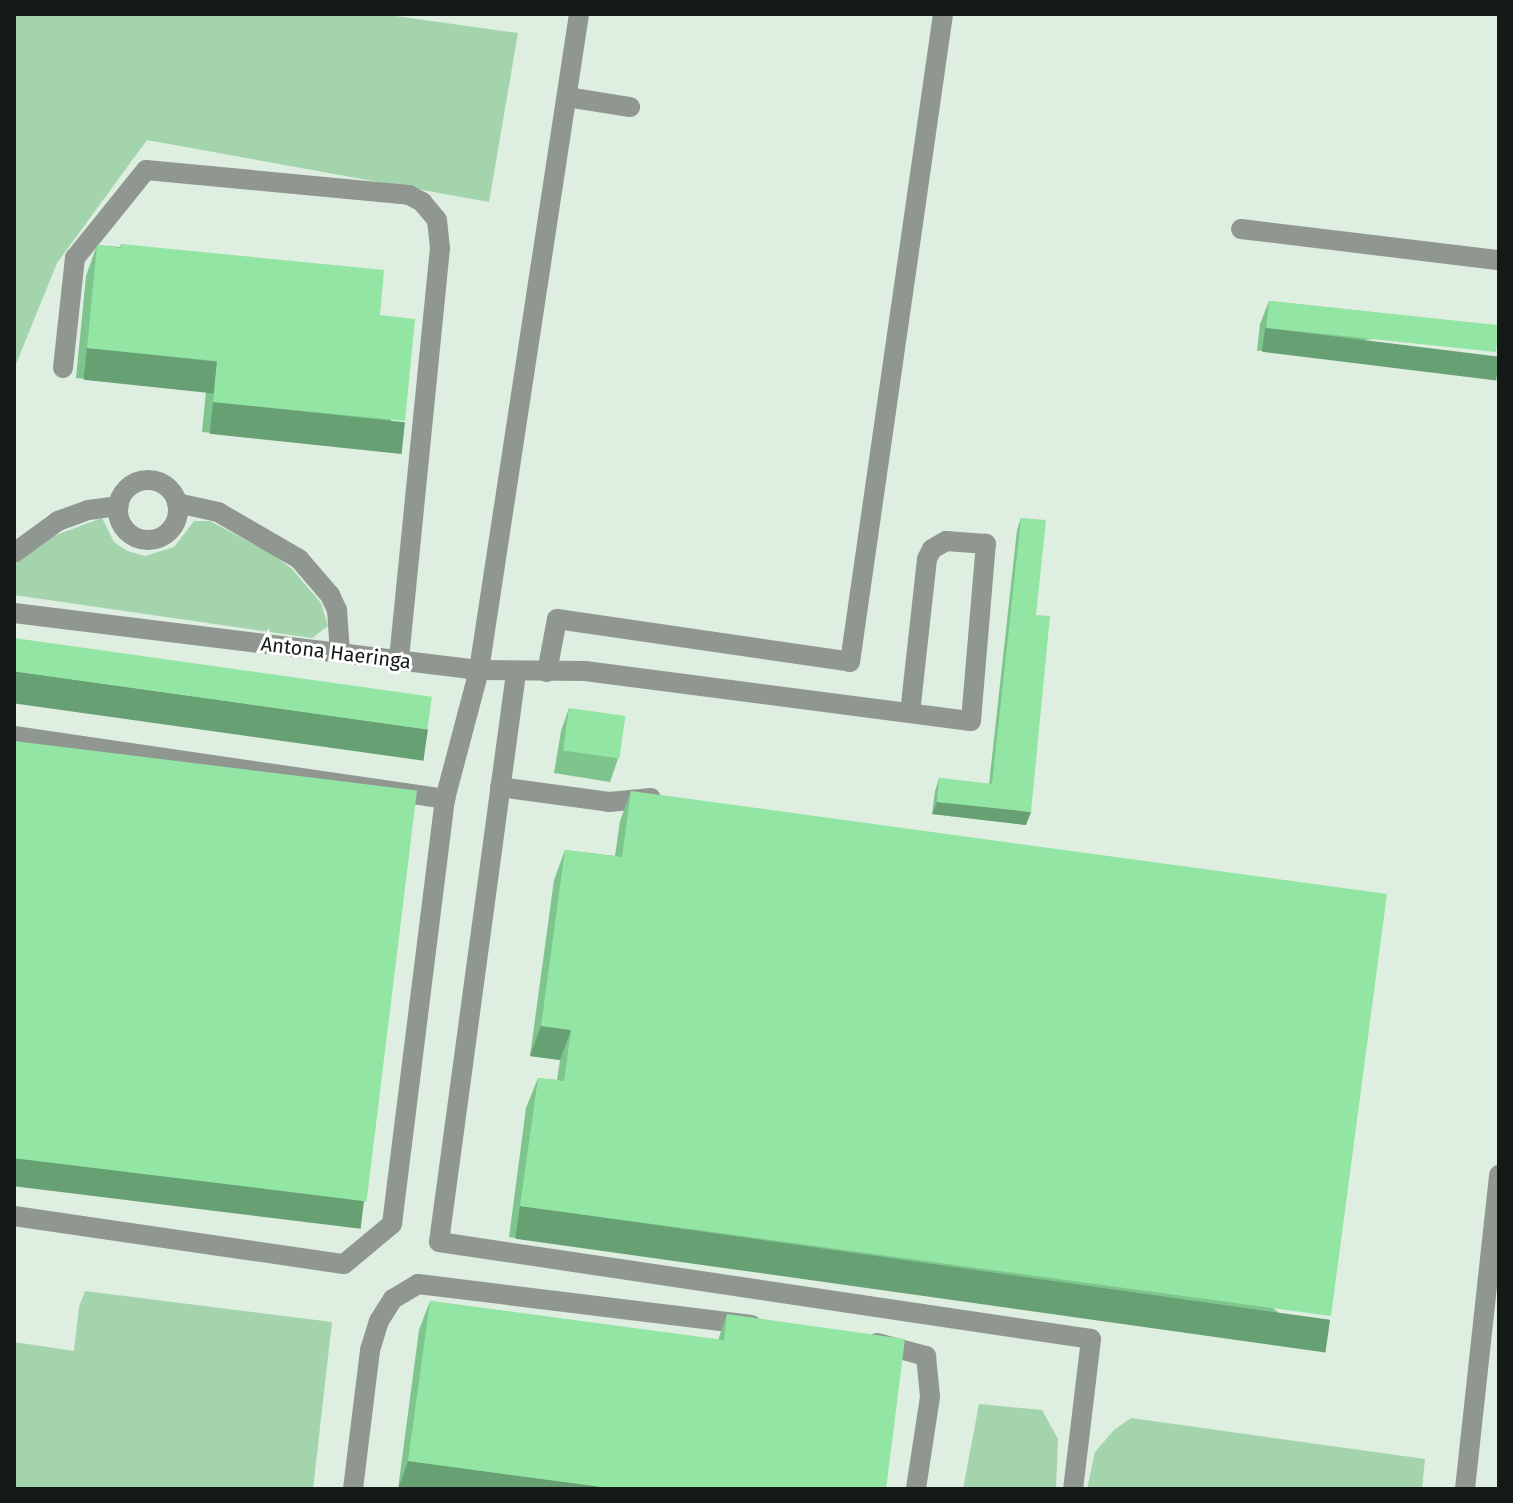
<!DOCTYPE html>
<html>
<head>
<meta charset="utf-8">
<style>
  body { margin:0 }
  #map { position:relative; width:1513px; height:1503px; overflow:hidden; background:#deeee0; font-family:"Fira Sans",sans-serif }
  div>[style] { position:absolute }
  .green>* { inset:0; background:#a3d4ac }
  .minor>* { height:20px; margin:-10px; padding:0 10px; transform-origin:10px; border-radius:10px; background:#909791 }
  .minor>.ring { margin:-10px; padding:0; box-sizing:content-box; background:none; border:20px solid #909791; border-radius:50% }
  .wall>* { inset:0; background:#7ec58d }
  .shaded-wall>* { inset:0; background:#67a073; transform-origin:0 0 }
  .building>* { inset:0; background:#93e5a4; transform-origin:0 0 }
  span { translate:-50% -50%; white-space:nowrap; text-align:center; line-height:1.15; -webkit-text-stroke:6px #fff; paint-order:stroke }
  .street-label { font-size:20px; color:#131914 }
  .frame { position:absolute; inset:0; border:16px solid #131914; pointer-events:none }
</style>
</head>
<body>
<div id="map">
  <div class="green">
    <i style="clip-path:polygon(14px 14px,381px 14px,518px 33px,489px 202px,147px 140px,57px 263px,14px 369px)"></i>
    <i style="clip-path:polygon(102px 518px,114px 542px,127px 551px,145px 556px,174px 547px,194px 521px,210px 521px,274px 555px,292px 569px,321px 603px,328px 626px,312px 638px,305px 637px,14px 595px,14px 566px,18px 562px,53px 536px)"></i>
    <i style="clip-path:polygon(85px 1291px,332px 1322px,313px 1489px,14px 1489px,14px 1342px,74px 1351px,79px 1307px)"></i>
    <i style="clip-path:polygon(979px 1404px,1042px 1410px,1058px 1439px,1056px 1489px,963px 1489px)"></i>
    <i style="clip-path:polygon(1131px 1418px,1425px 1459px,1422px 1489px,1087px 1489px,1095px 1452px,1114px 1430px)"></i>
  </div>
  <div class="minor">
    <i style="left:567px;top:97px;width:64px;rotate:9deg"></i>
    <i style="left:1241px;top:229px;width:260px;rotate:6.9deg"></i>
    <i style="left:63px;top:368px;width:111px;rotate:-83.8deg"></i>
    <i style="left:75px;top:258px;width:113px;rotate:-51.1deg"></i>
    <i style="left:146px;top:170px;width:264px;rotate:5.4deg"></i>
    <i style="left:409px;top:195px;width:15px;rotate:28deg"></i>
    <i style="left:422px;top:202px;width:23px;rotate:50deg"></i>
    <i style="left:437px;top:220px;width:28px;rotate:84deg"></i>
    <i style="left:440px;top:248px;width:415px;rotate:95.7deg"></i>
    <i class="ring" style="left:118px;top:480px;width:40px;height:40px"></i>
    <i style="left:177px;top:503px;width:42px;rotate:12.4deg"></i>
    <i style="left:218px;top:512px;width:94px;rotate:30.1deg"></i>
    <i style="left:299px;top:559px;width:48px;rotate:49.3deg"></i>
    <i style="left:330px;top:595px;width:17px;rotate:65deg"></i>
    <i style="left:337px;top:610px;width:43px;rotate:86deg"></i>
    <i style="left:14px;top:553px;width:54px;rotate:-36deg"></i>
    <i style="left:58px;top:521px;width:33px;rotate:-20deg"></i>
    <i style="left:89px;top:510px;width:30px;rotate:-8deg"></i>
    <i style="left:14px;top:613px;width:468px;rotate:7deg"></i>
    <i style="left:479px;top:670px;width:106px;rotate:0.5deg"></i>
    <i style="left:585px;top:671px;width:389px;rotate:7.4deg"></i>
    <i style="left:971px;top:721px;width:178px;rotate:-85.2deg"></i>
    <i style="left:986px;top:544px;width:40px;rotate:-175.7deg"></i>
    <i style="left:946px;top:541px;width:16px;rotate:150deg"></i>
    <i style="left:932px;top:549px;width:11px;rotate:117deg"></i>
    <i style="left:927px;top:559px;width:154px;rotate:96.3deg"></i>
    <i style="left:547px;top:672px;width:54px;rotate:-79.3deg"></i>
    <i style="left:557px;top:619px;width:296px;rotate:8.3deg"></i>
    <i style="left:850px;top:662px;width:655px;rotate:-81.83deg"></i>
    <i style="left:516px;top:673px;width:574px;rotate:97.71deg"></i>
    <i style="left:439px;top:1242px;width:659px;rotate:8.46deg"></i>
    <i style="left:1091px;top:1339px;width:151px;rotate:96.8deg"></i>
    <i style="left:14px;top:736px;width:436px;rotate:8.3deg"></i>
    <i style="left:500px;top:787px;width:110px;rotate:7.8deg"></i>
    <i style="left:609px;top:802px;width:42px;rotate:-5.4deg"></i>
    <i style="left:14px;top:1216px;width:333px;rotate:8.3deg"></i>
    <i style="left:344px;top:1264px;width:62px;rotate:-39.8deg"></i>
    <i style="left:392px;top:1224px;width:428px;rotate:-82.9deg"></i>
    <i style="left:445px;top:799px;width:133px;rotate:-75.2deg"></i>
    <i style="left:479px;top:670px;width:664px;rotate:-81.33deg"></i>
    <i style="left:877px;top:1343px;width:51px;rotate:14.9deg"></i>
    <i style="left:926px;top:1356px;width:41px;rotate:84.4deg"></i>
    <i style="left:930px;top:1397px;width:93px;rotate:98.7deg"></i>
    <i style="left:353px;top:1489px;width:140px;rotate:-83deg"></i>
    <i style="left:370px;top:1350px;width:30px;rotate:-73deg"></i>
    <i style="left:379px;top:1321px;width:26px;rotate:-58deg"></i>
    <i style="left:393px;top:1299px;width:29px;rotate:-31deg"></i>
    <i style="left:418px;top:1284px;width:336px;rotate:7deg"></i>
    <i style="left:1465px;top:1489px;width:316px;rotate:-83.8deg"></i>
  </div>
  <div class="wall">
    <i style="clip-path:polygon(121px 244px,380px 315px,394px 451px,202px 432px,206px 391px,76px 378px,86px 276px,97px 245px,120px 247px)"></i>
    <i style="clip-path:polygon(1269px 301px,1499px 326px,1257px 351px,1260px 324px)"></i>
    <i style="clip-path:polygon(1021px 518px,1036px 615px,1026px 825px,932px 814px,935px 791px,939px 778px,989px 784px,1017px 530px)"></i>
    <i style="clip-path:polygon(569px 708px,618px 759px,610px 782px,554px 773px,561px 731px)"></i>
    <i style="clip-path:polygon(631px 791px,1320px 1346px,509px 1237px,526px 1108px,538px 1078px,557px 1080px,560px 1060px,530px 1056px,554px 880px,565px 850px,615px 856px,620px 821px)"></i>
    <i style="clip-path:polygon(430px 1301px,718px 1340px,727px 1314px,886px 1489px,398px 1489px,419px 1330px)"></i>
  </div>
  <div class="shaded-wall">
    <i style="left:1265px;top:328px;width:236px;height:24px;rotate:7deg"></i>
    <i style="left:87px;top:348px;width:131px;height:32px;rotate:6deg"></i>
    <i style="left:213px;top:402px;width:193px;height:32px;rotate:6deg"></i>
    <i style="left:14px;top:671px;width:418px;height:32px;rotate:8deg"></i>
    <i style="clip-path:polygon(937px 802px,1031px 812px,1026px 825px,932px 814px)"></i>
    <i style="clip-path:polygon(541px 1026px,571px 1030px,560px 1060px,530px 1056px)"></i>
    <i style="left:14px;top:1155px;width:353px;height:31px;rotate:7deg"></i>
    <i style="left:520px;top:1206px;width:818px;height:33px;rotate:8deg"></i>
    <i style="clip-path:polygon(408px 1461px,617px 1489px,398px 1489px)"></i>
  </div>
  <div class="building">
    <i style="clip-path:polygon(121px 244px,384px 270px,380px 315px,415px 319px,405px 421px,213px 402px,217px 361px,87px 348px,97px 245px,121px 248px)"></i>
    <i style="left:1269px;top:301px;width:231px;height:27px;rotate:6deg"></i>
    <i style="clip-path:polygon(1021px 518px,1046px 520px,1036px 615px,1050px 616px,1031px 812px,937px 802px,939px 778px,992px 784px)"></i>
    <i style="left:14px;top:638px;width:422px;height:33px;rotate:8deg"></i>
    <i style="left:569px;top:708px;width:57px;height:43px;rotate:8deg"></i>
    <i style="left:14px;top:741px;width:406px;height:414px;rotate:7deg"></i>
    <i style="clip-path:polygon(631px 791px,1387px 894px,1331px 1316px,520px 1206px,538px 1078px,564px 1081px,571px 1030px,541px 1026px,565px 850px,622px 857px)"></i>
    <i style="clip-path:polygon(430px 1301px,724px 1340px,727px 1314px,905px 1339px,886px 1489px,617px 1489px,408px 1461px)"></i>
  </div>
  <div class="street-label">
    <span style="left:336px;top:653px;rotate:7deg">Antona Haeringa</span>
  </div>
  <div class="frame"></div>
</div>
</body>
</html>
